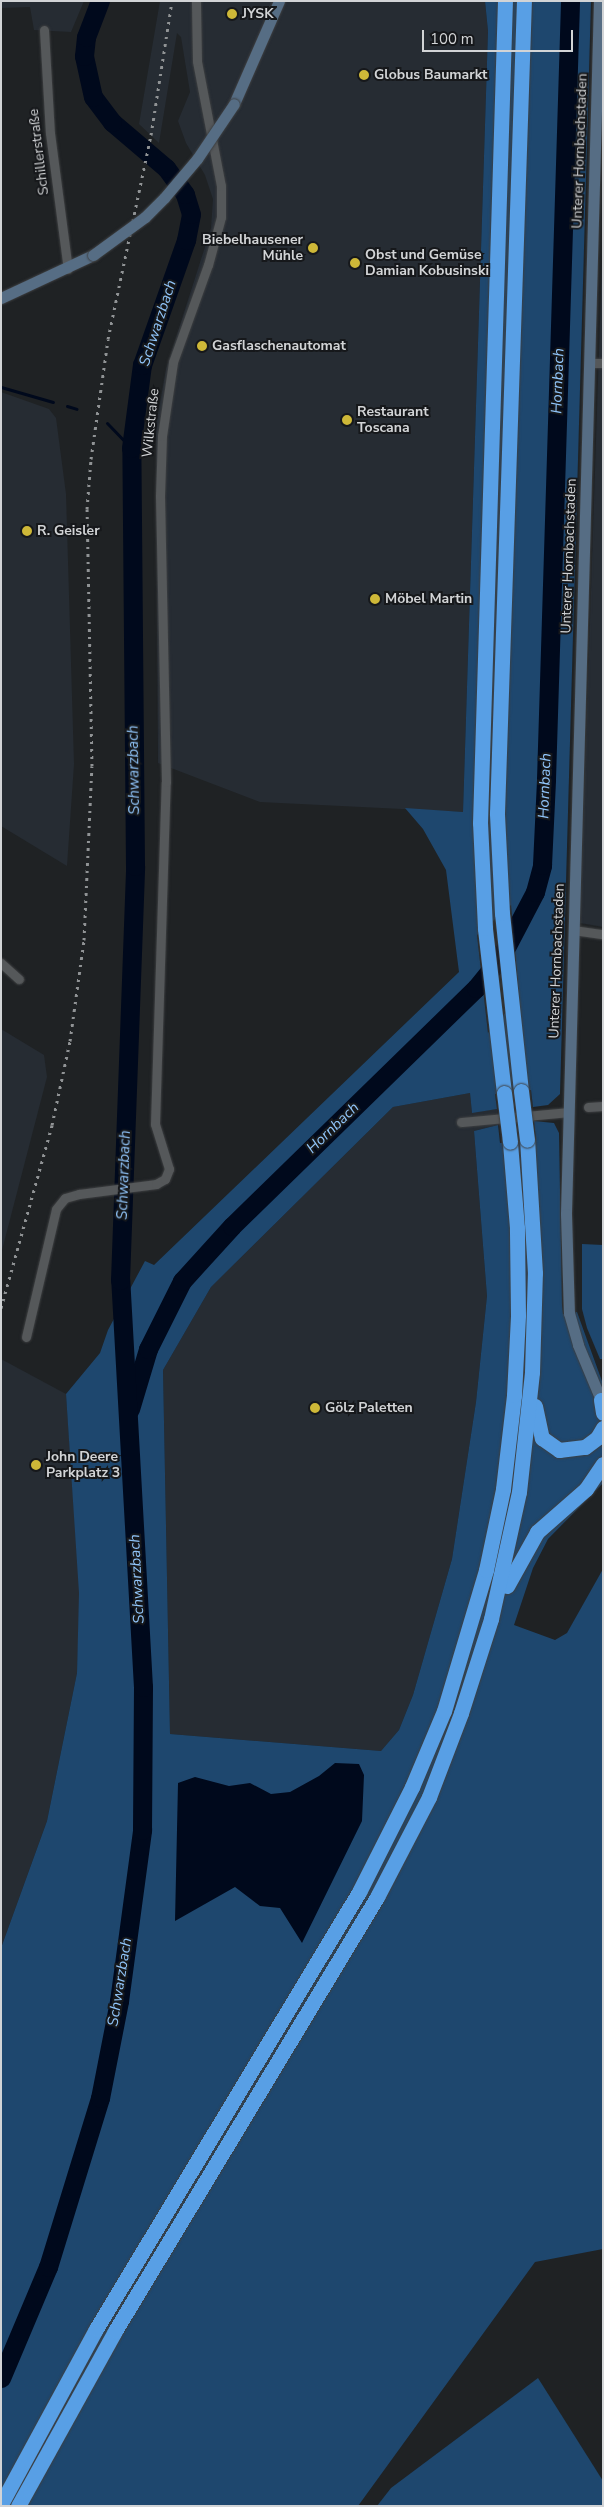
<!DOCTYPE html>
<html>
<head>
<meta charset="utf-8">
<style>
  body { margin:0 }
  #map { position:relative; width:604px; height:2507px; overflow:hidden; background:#1f2224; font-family:"Nunito Sans",sans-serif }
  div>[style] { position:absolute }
  .built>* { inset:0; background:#262c33 }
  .green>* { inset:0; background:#1e476e }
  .water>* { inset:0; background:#00091c }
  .stream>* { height:3px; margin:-1.5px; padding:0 1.5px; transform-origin:1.5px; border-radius:1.5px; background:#00091c }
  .river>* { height:19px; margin:-9.5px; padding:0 9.5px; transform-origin:9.5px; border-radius:9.5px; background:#00091c }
  .roads { filter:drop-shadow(0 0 1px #3d3f41) drop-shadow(0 0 1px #3d3f41) }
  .street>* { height:9px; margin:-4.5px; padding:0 4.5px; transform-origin:4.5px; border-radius:4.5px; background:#55585a }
  .secondary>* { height:11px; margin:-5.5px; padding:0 5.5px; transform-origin:5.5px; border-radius:5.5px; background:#566d84 }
  .highway>* { height:15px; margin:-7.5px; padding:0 7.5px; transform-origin:7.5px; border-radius:7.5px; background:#589fe5 }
  .rail>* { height:3px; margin-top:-1.5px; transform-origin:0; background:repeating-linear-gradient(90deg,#909395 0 2.5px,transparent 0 7.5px) }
  .bridges { filter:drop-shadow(0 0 1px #3d3f41) drop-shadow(0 0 1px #3d3f41) }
  .secondary-bridge>* { height:11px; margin:-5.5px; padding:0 5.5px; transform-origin:5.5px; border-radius:5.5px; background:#566d84 }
  .highway-bridge>* { height:15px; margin:-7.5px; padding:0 7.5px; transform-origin:7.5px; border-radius:7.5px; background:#589fe5 }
  .dots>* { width:14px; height:14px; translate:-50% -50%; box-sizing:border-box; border:2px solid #16181b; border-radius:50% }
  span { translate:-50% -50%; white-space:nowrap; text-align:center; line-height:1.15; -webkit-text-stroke:4px #16181b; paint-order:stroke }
  .poi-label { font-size:14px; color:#d2d4d6; font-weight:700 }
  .left { translate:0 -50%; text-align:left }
  .right { translate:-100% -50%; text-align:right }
  .street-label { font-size:14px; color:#d2d4d6 }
  .water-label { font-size:15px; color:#90c4f9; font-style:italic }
  .frame { position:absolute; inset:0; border:2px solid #d2d4d6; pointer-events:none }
  .scale { position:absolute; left:422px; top:30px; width:151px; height:22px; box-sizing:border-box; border:2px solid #d2d4d6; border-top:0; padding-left:6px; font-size:15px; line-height:18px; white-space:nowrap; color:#d2d4d6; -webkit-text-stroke:4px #16181b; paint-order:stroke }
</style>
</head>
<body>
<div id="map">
  <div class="built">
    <i style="clip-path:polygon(1px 1px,84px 1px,71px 32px,34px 30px,30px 7px,1px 8px)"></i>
    <i style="clip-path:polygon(160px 1px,485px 1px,488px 31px,463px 812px,260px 802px,158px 763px,156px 425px,166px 369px,211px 228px,213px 199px,205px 175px,186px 143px,178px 121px,190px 92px,181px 37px,177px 33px,159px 143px,139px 124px)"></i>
    <i style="clip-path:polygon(603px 230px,603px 927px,580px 923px)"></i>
    <i style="clip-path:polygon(1px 392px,49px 409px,56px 418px,66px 494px,74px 764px,67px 866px,1px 826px)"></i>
    <i style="clip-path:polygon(1px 1029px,44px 1055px,47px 1077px,1px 1254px)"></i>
    <i style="clip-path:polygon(470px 1093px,472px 1112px,497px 1109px,498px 1125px,474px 1131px,487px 1296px,476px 1402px,452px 1559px,413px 1695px,399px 1730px,381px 1751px,170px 1734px,163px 1370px,211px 1287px,393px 1107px)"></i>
    <i style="clip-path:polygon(1px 1359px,66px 1394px,80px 1593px,77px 1673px,47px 1821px,1px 1948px)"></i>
  </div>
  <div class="green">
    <i style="clip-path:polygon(evenodd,485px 1px,591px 1px,560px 1094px,548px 1105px,533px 1107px,531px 1090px,495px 1094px,497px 1109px,472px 1113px,470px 1093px,393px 1107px,211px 1287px,163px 1370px,170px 1734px,381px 1751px,399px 1730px,413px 1695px,452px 1559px,476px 1402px,487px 1296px,474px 1131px,498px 1125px,500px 1143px,510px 1142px,536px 1139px,534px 1121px,554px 1123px,559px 1133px,562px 1305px,563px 1314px,577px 1312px,603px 1384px,603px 1483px,548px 1539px,533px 1568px,514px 1625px,555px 1640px,567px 1633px,603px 1569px,603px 2249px,535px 2262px,358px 2506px,1px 2506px,1px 1948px,47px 1821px,77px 1673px,79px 1593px,66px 1394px,100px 1353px,108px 1330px,145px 1261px,154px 1265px,459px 972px,446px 870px,423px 829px,405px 808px,463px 812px,488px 31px,485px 1px,511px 905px,519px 997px,488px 1033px,477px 935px,511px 905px)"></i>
    <i style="clip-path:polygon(582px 1244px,603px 1245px,603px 1359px,600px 1359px,587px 1328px,582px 1309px)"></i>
    <i style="clip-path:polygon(538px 2378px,603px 2481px,603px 2506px,377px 2506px,391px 2488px)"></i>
  </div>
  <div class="water">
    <i style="clip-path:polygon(335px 1763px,359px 1764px,364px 1775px,362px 1821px,302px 1943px,280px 1908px,260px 1906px,235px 1887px,175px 1921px,178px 1783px,195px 1777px,229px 1786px,250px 1783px,271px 1794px,290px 1792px,319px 1776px)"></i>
  </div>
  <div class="stream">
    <i style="left:1px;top:387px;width:54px;rotate:16.1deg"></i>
    <i style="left:67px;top:406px;width:10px;rotate:17deg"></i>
    <i style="left:107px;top:423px;width:35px;rotate:46deg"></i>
  </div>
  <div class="river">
    <i style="left:130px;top:1409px;width:63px;rotate:-73.3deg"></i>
    <i style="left:148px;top:1349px;width:76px;rotate:-63.4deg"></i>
    <i style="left:182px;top:1281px;width:74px;rotate:-47.7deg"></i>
    <i style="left:232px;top:1226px;width:341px;rotate:-44.3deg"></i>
    <i style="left:476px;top:988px;width:40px;rotate:-51deg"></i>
    <i style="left:501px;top:957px;width:73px;rotate:-62.4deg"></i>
    <i style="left:535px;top:892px;width:28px;rotate:-75deg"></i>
    <i style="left:542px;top:865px;width:86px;rotate:-87.3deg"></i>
    <i style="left:546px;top:779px;width:778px;rotate:-88.23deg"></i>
    <i style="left:1px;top:2378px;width:121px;rotate:-67.1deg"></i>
    <i style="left:48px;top:2267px;width:177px;rotate:-72.9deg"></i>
    <i style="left:100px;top:2098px;width:99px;rotate:-78.9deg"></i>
    <i style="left:119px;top:2001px;width:173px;rotate:-82.3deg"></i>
    <i style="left:142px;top:1830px;width:143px;rotate:-89.6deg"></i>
    <i style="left:143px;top:1687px;width:408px;rotate:-93.2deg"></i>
    <i style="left:120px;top:1280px;width:414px;rotate:-87.9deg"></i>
    <i style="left:135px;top:866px;width:418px;rotate:-90.5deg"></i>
    <i style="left:131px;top:448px;width:84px;rotate:-82.5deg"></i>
    <i style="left:142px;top:365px;width:133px;rotate:-70.6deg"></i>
    <i style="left:186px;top:240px;width:26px;rotate:-79deg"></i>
    <i style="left:191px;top:214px;width:21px;rotate:-107deg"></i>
    <i style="left:185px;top:194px;width:32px;rotate:-126deg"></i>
    <i style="left:166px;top:168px;width:71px;rotate:-139.6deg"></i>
    <i style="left:112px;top:122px;width:31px;rotate:-127deg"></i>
    <i style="left:93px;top:97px;width:42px;rotate:-102.4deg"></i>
    <i style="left:84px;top:56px;width:19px;rotate:-84deg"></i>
    <i style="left:86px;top:37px;width:39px;rotate:-69deg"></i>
  </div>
  <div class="roads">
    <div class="street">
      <i style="left:44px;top:30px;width:103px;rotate:86.7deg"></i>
      <i style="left:50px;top:133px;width:137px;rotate:82.5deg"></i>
      <i style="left:589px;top:363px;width:14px"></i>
      <i style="left:573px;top:930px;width:30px;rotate:8deg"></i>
      <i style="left:1px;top:963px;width:24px;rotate:42deg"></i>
      <i style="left:588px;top:1107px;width:15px;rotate:-4deg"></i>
      <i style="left:461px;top:1122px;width:107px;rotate:-5.3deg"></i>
      <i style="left:26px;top:1337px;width:131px;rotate:-76.8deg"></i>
      <i style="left:56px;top:1209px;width:14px;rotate:-51deg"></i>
      <i style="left:65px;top:1198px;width:15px;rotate:-16deg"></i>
      <i style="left:79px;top:1194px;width:78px;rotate:-7.4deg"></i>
      <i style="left:156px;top:1184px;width:10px;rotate:-29deg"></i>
      <i style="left:165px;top:1179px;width:11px;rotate:-68deg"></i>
      <i style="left:169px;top:1169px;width:47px;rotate:-107.3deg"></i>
      <i style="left:155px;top:1124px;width:342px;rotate:-88.2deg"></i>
      <i style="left:166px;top:782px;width:286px;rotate:-91.2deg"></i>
      <i style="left:160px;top:496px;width:60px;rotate:-88.1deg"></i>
      <i style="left:162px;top:436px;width:75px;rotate:-81.5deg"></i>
      <i style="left:173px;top:362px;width:103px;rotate:-70.2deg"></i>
      <i style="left:208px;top:265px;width:50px;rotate:-74.8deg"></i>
      <i style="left:221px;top:217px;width:31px;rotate:-90deg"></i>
      <i style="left:221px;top:186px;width:127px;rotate:-100.9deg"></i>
      <i style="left:197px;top:61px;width:60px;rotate:-91deg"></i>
    </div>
    <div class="secondary">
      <i style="left:599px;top:1px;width:1213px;rotate:91.56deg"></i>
      <i style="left:566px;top:1214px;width:99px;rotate:88.3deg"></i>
      <i style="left:569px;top:1313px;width:33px;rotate:74deg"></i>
      <i style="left:578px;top:1345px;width:60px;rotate:67.3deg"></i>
      <i style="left:234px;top:104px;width:112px;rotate:-66.4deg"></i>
      <i style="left:1px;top:298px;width:102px;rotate:-25.1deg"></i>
    </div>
    <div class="highway">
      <i style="left:521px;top:1091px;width:179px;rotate:-96.1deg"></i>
      <i style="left:502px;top:913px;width:100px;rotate:-92.9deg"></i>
      <i style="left:497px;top:813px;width:812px;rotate:-88.1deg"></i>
      <i style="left:504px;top:1093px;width:166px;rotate:-96.6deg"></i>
      <i style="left:485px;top:928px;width:105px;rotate:-92.7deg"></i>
      <i style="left:480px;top:823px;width:822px;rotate:-88.26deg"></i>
      <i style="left:601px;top:1400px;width:13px;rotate:81deg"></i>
      <i style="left:535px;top:1406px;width:33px;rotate:78deg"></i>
      <i style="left:542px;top:1438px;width:21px;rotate:35deg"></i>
      <i style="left:559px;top:1450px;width:26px;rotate:-7deg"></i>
      <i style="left:585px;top:1447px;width:15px;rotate:-37deg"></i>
      <i style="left:597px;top:1438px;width:12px;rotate:-59deg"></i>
      <i style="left:507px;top:1586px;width:62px;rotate:-60.9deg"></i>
      <i style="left:537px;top:1532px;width:65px;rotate:-41.3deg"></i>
      <i style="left:586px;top:1489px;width:30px;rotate:-56deg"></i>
      <i style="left:1px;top:2504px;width:199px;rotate:-61.5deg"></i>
      <i style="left:96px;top:2329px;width:510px;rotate:-58.96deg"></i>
      <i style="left:359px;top:1892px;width:118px;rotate:-63.2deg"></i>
      <i style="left:412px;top:1787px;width:82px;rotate:-67.2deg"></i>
      <i style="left:444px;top:1711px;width:147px;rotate:-73.4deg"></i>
      <i style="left:486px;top:1570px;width:83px;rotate:-78.1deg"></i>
      <i style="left:503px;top:1489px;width:95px;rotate:-83.3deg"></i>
      <i style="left:514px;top:1395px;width:80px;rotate:-87.1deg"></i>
      <i style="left:518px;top:1315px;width:87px;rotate:-90.7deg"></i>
      <i style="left:517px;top:1228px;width:86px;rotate:-94.7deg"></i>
      <i style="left:18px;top:2506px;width:200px;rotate:-61deg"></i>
      <i style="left:115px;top:2331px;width:507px;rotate:-58.88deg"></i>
      <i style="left:377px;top:1897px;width:113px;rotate:-62.5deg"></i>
      <i style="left:429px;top:1797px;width:90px;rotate:-69.1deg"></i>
      <i style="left:461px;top:1713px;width:99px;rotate:-72.3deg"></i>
      <i style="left:491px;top:1619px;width:130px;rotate:-77.6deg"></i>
      <i style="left:519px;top:1492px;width:121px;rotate:-83.8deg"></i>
      <i style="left:532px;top:1372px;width:99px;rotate:-88.3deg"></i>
      <i style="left:535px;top:1273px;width:133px;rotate:-93.4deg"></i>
    </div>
  </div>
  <div class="rail">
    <i style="left:1px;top:1308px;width:190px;rotate:-74.4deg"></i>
    <i style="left:52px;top:1125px;width:86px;rotate:-77.9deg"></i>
    <i style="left:70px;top:1041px;width:102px;rotate:-82.1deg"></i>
    <i style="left:84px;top:940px;width:174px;rotate:-87.4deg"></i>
    <i style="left:92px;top:766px;width:257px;rotate:-91.1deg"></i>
    <i style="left:87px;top:509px;width:50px;rotate:-85.4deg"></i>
    <i style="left:91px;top:459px;width:121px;rotate:-81.9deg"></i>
    <i style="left:108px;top:339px;width:208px;rotate:-78.1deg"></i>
    <i style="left:151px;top:135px;width:136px;rotate:-81.1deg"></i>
  </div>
  <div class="bridges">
    <div class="secondary-bridge">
      <i style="left:93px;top:255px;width:64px;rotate:-36.2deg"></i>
      <i style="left:145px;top:217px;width:27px;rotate:-45deg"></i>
      <i style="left:164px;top:198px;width:51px;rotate:-49.8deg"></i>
      <i style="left:197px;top:159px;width:66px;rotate:-56.1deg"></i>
    </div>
    <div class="highway-bridge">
      <i style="left:521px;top:1091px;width:49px;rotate:83deg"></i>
      <i style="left:504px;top:1093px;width:49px;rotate:83deg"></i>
    </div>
  </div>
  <div class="dots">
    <i style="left:232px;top:14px;background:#ceb838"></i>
    <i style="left:364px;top:75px;background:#ceb838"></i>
    <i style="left:313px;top:248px;background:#ceb838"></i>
    <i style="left:355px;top:263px;background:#ceb838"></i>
    <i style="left:202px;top:346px;background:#ceb838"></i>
    <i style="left:347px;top:420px;background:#ceb838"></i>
    <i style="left:27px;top:531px;background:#ceb838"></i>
    <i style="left:375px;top:599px;background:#ceb838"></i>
    <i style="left:315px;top:1408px;background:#ceb838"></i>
    <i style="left:36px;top:1465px;background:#ceb838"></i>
  </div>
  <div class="poi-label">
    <span class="left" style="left:242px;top:14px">JYSK</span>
    <span class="left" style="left:374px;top:75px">Globus Baumarkt</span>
    <span class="right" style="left:303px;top:248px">Biebelhausener<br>Mühle</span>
    <span class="left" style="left:365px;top:263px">Obst und Gemüse<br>Damian Kobusinski</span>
    <span class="left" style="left:212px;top:346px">Gasflaschenautomat</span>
    <span class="left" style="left:357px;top:420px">Restaurant<br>Toscana</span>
    <span class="left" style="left:37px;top:531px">R. Geisler</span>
    <span class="left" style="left:385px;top:599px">Möbel Martin</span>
    <span class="left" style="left:325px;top:1408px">Gölz Paletten</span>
    <span class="left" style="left:46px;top:1465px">John Deere<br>Parkplatz 3</span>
  </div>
  <div class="street-label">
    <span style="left:580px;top:151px;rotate:-88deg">Unterer Hornbachstaden</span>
    <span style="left:39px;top:152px;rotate:-97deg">Schillerstraße</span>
    <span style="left:151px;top:423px;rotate:-84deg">Wilkstraße</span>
    <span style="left:569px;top:556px;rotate:-88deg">Unterer Hornbachstaden</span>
    <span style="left:557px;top:961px;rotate:-88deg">Unterer Hornbachstaden</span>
  </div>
  <div class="water-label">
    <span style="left:158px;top:323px;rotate:-72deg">Schwarzbach</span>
    <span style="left:558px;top:381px;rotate:-88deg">Hornbach</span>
    <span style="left:134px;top:770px;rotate:-91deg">Schwarzbach</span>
    <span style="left:545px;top:786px;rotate:-88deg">Hornbach</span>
    <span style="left:333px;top:1128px;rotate:-44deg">Hornbach</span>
    <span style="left:124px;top:1175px;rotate:-88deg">Schwarzbach</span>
    <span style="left:137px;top:1579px;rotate:-93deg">Schwarzbach</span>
    <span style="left:120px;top:1982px;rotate:-81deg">Schwarzbach</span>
  </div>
  <div class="frame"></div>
  <div class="scale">100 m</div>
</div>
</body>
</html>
